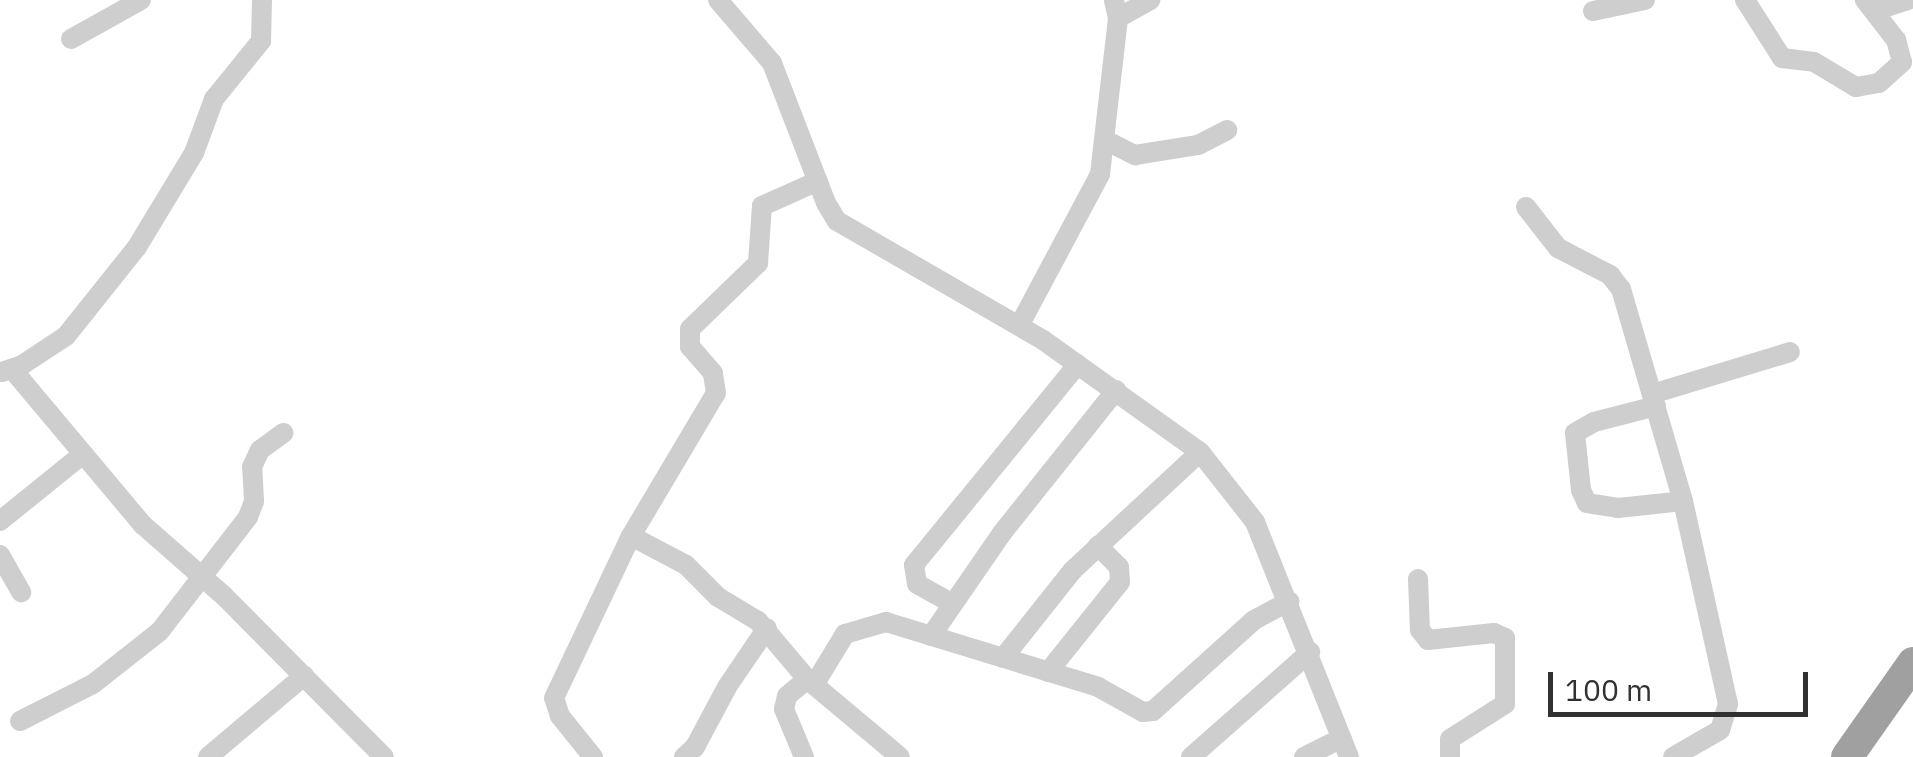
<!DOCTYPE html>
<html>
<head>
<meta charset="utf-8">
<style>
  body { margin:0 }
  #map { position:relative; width:1913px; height:757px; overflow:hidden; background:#fff; font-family:"IBM Plex Sans",sans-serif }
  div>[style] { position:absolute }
  .minor>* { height:20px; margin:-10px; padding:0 10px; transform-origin:10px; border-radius:10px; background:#cecece }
  .trunk>* { height:32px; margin:-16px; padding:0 16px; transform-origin:16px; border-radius:16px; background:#a0a0a0 }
  span { translate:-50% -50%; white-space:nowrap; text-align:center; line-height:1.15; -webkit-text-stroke:10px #fff; paint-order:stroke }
  .scale { position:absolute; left:1548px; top:672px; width:260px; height:45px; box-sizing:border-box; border:5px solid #313131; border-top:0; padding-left:12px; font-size:30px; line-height:35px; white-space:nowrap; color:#313131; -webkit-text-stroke:8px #fff; paint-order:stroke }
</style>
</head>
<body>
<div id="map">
  <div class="minor">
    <i style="left:718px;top:0;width:83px;rotate:49.4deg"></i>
    <i style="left:772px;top:63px;width:150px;rotate:68.9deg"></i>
    <i style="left:826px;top:203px;width:21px;rotate:59deg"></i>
    <i style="left:837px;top:221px;width:238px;rotate:30deg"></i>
    <i style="left:1043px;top:340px;width:193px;rotate:35.5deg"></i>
    <i style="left:1200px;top:452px;width:89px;rotate:51.8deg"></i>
    <i style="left:1255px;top:522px;width:253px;rotate:68.2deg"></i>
    <i style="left:1745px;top:0;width:69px;rotate:57.5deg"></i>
    <i style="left:1782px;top:58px;width:32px;rotate:7deg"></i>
    <i style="left:1814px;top:62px;width:49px;rotate:30.8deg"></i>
    <i style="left:1856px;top:87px;width:23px;rotate:-10deg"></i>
    <i style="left:1879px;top:83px;width:31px;rotate:-42deg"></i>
    <i style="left:1902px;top:62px;width:23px;rotate:-105deg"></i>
    <i style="left:1896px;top:40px;width:51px;rotate:-127.8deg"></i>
    <i style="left:1593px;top:11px;width:53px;rotate:-11.9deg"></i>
    <i style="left:1874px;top:11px;width:35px;rotate:-18deg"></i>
    <i style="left:1118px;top:18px;width:37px;rotate:-29deg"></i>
    <i style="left:71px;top:39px;width:80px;rotate:-29.1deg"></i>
    <i style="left:1105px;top:140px;width:34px;rotate:27deg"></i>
    <i style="left:1135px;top:155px;width:64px;rotate:-9deg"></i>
    <i style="left:1198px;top:145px;width:33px;rotate:-27deg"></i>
    <i style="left:1526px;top:207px;width:52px;rotate:52deg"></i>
    <i style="left:1558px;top:248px;width:59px;rotate:27.4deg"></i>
    <i style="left:1610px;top:275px;width:18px;rotate:52deg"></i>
    <i style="left:1621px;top:289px;width:221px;rotate:73.7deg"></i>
    <i style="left:1683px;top:501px;width:208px;rotate:77.5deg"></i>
    <i style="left:1728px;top:704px;width:27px;rotate:107deg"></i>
    <i style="left:1720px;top:730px;width:54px;rotate:150.1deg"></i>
    <i style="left:1019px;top:326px;width:172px;rotate:-61.9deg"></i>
    <i style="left:1100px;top:174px;width:157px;rotate:-83.4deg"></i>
    <i style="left:1118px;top:18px;width:18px;rotate:-103deg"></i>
    <i style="left:12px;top:369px;width:204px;rotate:50deg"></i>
    <i style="left:143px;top:525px;width:108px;rotate:41.2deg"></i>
    <i style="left:224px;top:596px;width:227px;rotate:45.2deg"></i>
    <i style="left:2px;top:372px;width:21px;rotate:-19deg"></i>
    <i style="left:22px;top:365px;width:53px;rotate:-33.4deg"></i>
    <i style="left:66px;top:336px;width:114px;rotate:-51.4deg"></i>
    <i style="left:137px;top:247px;width:110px;rotate:-58.8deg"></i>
    <i style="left:194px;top:153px;width:58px;rotate:-69.7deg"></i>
    <i style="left:214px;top:99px;width:75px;rotate:-51deg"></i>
    <i style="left:261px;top:41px;width:41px;rotate:-88.6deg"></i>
    <i style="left:1652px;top:394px;width:144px;rotate:-16.9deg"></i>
    <i style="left:1656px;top:406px;width:64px;rotate:165.5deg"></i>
    <i style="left:1594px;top:422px;width:22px;rotate:150deg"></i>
    <i style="left:1575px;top:433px;width:57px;rotate:84deg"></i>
    <i style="left:1581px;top:490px;width:14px;rotate:65deg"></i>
    <i style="left:1587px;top:503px;width:31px;rotate:9deg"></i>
    <i style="left:1618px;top:508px;width:65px;rotate:-6.1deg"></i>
    <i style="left:0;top:521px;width:107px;rotate:-38.9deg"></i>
    <i style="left:631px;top:536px;width:62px;rotate:27.8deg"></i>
    <i style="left:686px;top:565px;width:45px;rotate:45deg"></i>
    <i style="left:718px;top:597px;width:47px;rotate:31deg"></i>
    <i style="left:758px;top:621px;width:76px;rotate:49.8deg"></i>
    <i style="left:807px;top:679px;width:121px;rotate:40deg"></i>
    <i style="left:0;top:555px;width:43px;rotate:60.4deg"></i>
    <i style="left:1418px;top:579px;width:51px;rotate:87.8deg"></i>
    <i style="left:1420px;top:630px;width:13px;rotate:51deg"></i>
    <i style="left:1428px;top:640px;width:66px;rotate:-6.1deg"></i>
    <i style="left:1494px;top:633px;width:12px;rotate:24deg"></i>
    <i style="left:1505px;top:638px;width:66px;rotate:90deg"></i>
    <i style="left:1505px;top:704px;width:65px;rotate:147.5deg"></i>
    <i style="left:1450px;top:739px;width:18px;rotate:90deg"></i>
    <i style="left:953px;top:604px;width:41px;rotate:-150.9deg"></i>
    <i style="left:917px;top:584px;width:19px;rotate:-99deg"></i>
    <i style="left:914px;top:565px;width:259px;rotate:-50.8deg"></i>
    <i style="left:931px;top:636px;width:125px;rotate:-55.4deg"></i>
    <i style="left:1002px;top:533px;width:183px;rotate:-51.4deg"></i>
    <i style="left:1003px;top:658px;width:112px;rotate:-51.5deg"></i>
    <i style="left:1073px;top:570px;width:173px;rotate:-42.9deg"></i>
    <i style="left:1048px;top:672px;width:115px;rotate:-51.3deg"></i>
    <i style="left:1120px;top:582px;width:15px;rotate:-94deg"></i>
    <i style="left:1119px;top:567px;width:30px;rotate:-135deg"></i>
    <i style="left:814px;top:685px;width:60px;rotate:-58.7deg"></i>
    <i style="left:845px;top:634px;width:43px;rotate:-16.3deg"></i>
    <i style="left:886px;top:622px;width:222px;rotate:17deg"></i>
    <i style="left:1098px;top:687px;width:51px;rotate:29.1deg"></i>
    <i style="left:1143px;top:712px;width:10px;rotate:-6deg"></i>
    <i style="left:1153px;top:711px;width:136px;rotate:-42deg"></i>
    <i style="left:1254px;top:620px;width:40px;rotate:-28deg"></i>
    <i style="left:20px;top:721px;width:82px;rotate:-26.9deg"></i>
    <i style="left:93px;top:684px;width:85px;rotate:-38.3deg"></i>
    <i style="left:160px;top:631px;width:144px;rotate:-52.3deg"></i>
    <i style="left:248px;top:517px;width:17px;rotate:-69deg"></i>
    <i style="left:254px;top:501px;width:34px;rotate:-93deg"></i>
    <i style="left:252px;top:467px;width:19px;rotate:-65deg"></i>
    <i style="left:260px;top:450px;width:29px;rotate:-36deg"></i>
    <i style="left:208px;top:757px;width:126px;rotate:-40.2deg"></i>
    <i style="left:593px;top:757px;width:53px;rotate:-128.8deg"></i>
    <i style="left:560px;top:716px;width:19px;rotate:-108deg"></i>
    <i style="left:554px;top:698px;width:179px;rotate:-64.6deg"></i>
    <i style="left:631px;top:536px;width:166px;rotate:-59.3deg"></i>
    <i style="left:716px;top:393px;width:20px;rotate:-99deg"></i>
    <i style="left:713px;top:373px;width:35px;rotate:-131deg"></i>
    <i style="left:690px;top:347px;width:18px;rotate:-90deg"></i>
    <i style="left:690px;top:329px;width:95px;rotate:-44.1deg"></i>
    <i style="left:758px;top:263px;width:57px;rotate:-86deg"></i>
    <i style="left:762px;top:206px;width:61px;rotate:-24.1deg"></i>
    <i style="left:684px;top:757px;width:15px;rotate:-42deg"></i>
    <i style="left:695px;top:747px;width:68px;rotate:-61.9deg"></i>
    <i style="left:727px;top:687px;width:71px;rotate:-55.9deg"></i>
    <i style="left:804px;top:757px;width:52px;rotate:-112.6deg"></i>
    <i style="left:784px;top:709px;width:13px;rotate:-77deg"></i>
    <i style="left:787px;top:696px;width:26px;rotate:-40deg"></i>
    <i style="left:1191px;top:757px;width:159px;rotate:-41.4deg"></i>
    <i style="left:1304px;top:757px;width:42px;rotate:-26.6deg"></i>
  </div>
  <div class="trunk">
    <i style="left:1847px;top:757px;width:115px;rotate:-54.9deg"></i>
  </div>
  <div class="scale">100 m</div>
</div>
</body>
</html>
